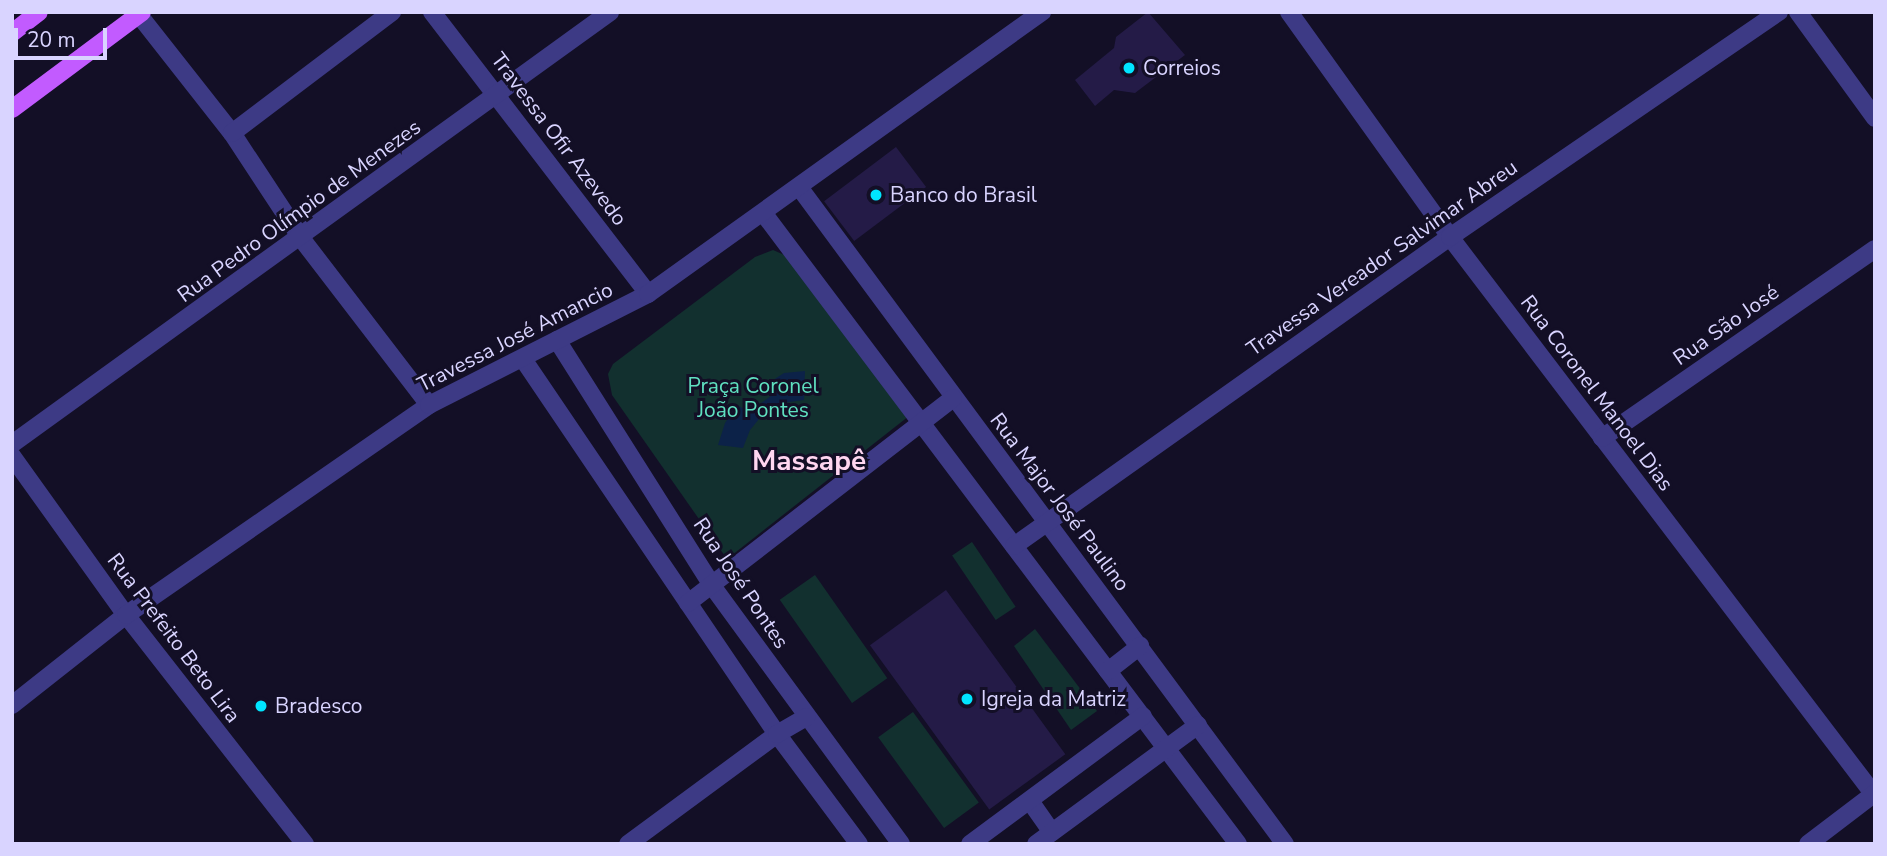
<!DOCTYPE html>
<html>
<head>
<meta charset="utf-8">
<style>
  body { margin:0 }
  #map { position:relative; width:1887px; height:856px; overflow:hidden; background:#130f26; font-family:"Nunito Sans",sans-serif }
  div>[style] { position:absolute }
  .green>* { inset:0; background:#12302f; transform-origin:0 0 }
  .water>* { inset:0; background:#0c2248 }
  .building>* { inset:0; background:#241b47; transform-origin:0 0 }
  .minor>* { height:18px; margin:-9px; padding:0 9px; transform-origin:9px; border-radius:9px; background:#3d3a85 }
  .major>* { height:18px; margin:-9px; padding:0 9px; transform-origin:9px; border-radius:9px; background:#c25bff }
  .dots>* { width:19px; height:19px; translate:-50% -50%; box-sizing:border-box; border:4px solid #130f26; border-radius:50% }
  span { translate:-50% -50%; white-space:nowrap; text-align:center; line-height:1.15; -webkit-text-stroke:6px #130f26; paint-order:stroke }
  .poi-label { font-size:21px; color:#d9d4ff }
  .left { translate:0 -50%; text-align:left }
  .street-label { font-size:21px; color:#d9d4ff }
  .park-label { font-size:21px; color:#5fe0c0 }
  .district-label { font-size:28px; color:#ffd6f0; font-weight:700 }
  .frame { position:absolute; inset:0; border:14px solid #d9d4ff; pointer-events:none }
  .scale { position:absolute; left:14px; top:28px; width:93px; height:32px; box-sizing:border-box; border:4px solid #d9d4ff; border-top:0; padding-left:9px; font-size:21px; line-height:24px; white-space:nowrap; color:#d9d4ff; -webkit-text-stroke:5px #130f26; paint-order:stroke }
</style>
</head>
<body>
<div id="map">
  <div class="green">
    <i style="clip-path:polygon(773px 250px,789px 257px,909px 416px,727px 559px,612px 395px,608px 374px,613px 364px,755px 257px)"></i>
    <i style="left:972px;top:542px;width:78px;height:24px;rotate:56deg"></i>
    <i style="left:815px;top:575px;width:126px;height:43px;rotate:55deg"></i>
    <i style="clip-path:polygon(1035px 629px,1097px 711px,1071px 730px,1014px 646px)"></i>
    <i style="left:913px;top:712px;width:112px;height:43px;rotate:54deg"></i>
  </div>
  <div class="water">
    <i style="clip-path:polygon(805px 371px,804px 400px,782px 403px,764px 413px,750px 430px,743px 448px,718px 445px,725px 423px,737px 405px,749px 412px,775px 393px,770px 382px,784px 373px)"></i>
  </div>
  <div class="building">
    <i style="clip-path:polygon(1148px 12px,1185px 55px,1135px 93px,1114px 90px,1095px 106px,1075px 80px,1114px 48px,1116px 37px)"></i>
    <i style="left:896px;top:147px;width:50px;height:90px;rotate:53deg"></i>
    <i style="left:946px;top:590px;width:203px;height:94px;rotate:54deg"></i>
  </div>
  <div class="minor">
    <i style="left:432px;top:12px;width:355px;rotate:52.5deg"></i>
    <i style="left:1289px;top:12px;width:277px;rotate:54.4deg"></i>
    <i style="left:1450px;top:237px;width:702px;rotate:52.75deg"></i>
    <i style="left:1798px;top:12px;width:131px;rotate:54deg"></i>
    <i style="left:139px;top:15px;width:150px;rotate:51.8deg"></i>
    <i style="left:232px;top:133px;width:126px;rotate:56.7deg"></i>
    <i style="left:301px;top:238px;width:210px;rotate:52.5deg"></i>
    <i style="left:232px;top:133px;width:201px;rotate:-37.1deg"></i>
    <i style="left:799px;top:187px;width:817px;rotate:53.51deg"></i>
    <i style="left:764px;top:214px;width:788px;rotate:53.04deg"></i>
    <i style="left:557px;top:340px;width:292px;rotate:57.7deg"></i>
    <i style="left:713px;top:587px;width:318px;rotate:53.8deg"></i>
    <i style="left:523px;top:359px;width:453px;rotate:55.9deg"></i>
    <i style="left:777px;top:734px;width:137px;rotate:53.3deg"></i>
    <i style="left:1602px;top:438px;width:332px;rotate:-34.7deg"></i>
    <i style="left:12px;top:444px;width:738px;rotate:-35.84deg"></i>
    <i style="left:12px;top:456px;width:196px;rotate:54.4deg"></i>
    <i style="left:126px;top:615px;width:291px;rotate:52deg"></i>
    <i style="left:1014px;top:546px;width:534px;rotate:-35.33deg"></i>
    <i style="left:1450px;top:237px;width:399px;rotate:-34.4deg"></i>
    <i style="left:688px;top:603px;width:335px;rotate:-37.7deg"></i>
    <i style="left:1108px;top:671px;width:41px;rotate:-38deg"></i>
    <i style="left:12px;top:705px;width:145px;rotate:-38.3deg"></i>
    <i style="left:126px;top:615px;width:369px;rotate:-34.7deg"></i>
    <i style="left:429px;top:405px;width:246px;rotate:-26.9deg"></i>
    <i style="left:648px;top:294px;width:485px;rotate:-35.6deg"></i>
    <i style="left:1030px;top:801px;width:38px;rotate:55deg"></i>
    <i style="left:628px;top:844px;width:185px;rotate:-36.4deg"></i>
    <i style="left:777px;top:734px;width:34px;rotate:-30deg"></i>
    <i style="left:970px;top:844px;width:215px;rotate:-36.5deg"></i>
    <i style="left:1036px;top:844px;width:201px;rotate:-36.3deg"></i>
    <i style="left:1808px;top:844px;width:84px;rotate:-37.3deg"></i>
  </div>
  <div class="major">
    <i style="left:12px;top:33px;width:34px;rotate:-38deg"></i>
    <i style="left:12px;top:109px;width:162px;rotate:-36.7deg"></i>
  </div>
  <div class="dots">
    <i style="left:1129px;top:68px;background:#00e5ff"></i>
    <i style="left:876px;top:195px;background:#00e5ff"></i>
    <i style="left:967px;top:699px;background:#00e5ff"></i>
    <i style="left:261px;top:706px;background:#00e5ff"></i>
  </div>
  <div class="poi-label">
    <span class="left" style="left:1143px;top:68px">Correios</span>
    <span class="left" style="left:890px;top:195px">Banco do Brasil</span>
    <span class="left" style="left:981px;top:699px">Igreja da Matriz</span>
    <span class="left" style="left:275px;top:706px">Bradesco</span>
  </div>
  <div class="street-label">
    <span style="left:559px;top:139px;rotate:53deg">Travessa Ofir Azevedo</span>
    <span style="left:299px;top:211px;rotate:-36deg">Rua Pedro Olímpio de Menezes</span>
    <span style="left:1382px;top:258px;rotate:-35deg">Travessa Vereador Salvimar Abreu</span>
    <span style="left:1726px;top:325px;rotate:-35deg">Rua São José</span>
    <span style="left:515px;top:337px;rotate:-27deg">Travessa José Amancio</span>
    <span style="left:1597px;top:393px;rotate:53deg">Rua Coronel Manoel Dias</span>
    <span style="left:1060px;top:502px;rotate:53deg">Rua Major José Paulino</span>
    <span style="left:741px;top:583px;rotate:56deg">Rua José Pontes</span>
    <span style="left:174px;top:638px;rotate:53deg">Rua Prefeito Beto Lira</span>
  </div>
  <div class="park-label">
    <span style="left:753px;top:398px">Praça Coronel<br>João Pontes</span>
  </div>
  <div class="district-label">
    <span style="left:809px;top:461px">Massapê</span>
  </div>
  <div class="frame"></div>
  <div class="scale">20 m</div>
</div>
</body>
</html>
